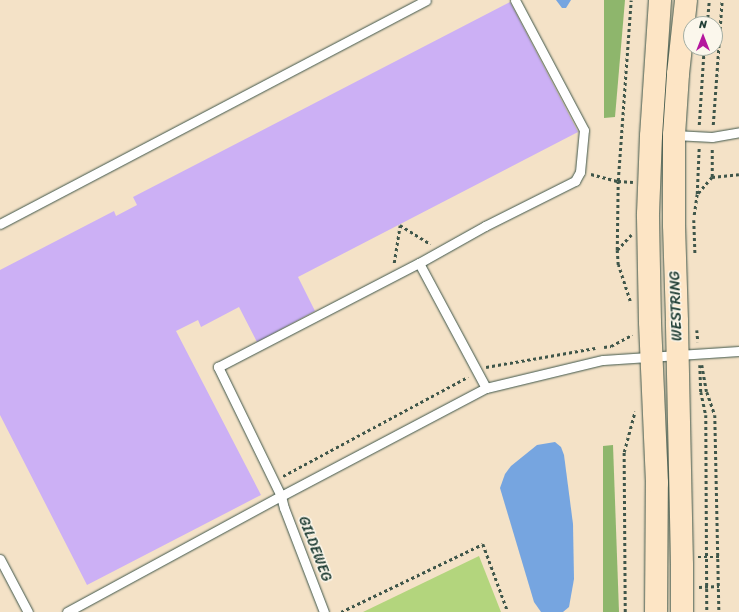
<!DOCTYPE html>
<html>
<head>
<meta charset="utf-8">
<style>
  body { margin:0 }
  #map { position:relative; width:739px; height:612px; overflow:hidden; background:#f4e2c7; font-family:Sriracha,sans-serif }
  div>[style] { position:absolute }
  .green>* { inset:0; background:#b3d57d }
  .forest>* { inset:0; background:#8eb66c }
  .water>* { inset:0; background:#76a5e0 }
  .building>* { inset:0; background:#ccb0f5 }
  .path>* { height:2.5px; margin-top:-1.25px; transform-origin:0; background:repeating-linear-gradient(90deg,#3f564a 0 3px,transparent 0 6px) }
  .roads { filter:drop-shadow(0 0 1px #3f564a) drop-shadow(0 0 1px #3f564a) }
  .service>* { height:9px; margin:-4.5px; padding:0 4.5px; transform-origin:4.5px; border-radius:4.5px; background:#fff }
  .secondary>* { height:22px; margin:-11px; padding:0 11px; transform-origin:11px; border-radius:11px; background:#fde5c5 }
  span { translate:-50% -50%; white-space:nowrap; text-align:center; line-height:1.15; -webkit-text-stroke:3px #fbf7ec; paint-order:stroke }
  .street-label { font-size:15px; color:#1f3d34 }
  .north { position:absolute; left:683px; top:16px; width:40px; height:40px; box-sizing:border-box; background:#fbf7ec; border:1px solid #a3ada2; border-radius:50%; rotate:0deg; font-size:11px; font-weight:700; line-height:16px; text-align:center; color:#1f3d34 }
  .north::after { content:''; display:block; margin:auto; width:14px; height:18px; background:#b5179e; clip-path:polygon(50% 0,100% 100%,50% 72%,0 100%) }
</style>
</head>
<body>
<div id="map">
  <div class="green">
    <i style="clip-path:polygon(479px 556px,501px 612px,363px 612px)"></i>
  </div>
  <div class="forest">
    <i style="clip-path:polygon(604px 0,625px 0,615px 117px,604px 118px)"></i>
    <i style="clip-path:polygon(613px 445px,619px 612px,603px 612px,603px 446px)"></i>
  </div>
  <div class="water">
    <i style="clip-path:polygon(556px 0,571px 0,566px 8px,562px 8px)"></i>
    <i style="clip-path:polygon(555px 442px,561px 447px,564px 455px,573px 524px,574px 579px,569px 607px,563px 612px,541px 612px,534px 602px,500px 488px,505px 474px,511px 466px,537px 445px)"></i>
  </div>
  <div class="building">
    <i style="clip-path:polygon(510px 2px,578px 132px,298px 277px,315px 311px,257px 342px,239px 307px,201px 327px,198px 320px,176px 331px,261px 495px,87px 585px,0 415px,0 270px,114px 211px,116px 216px,137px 205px,133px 197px)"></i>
  </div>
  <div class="path">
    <i style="left:707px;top:24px;width:24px;rotate:-85deg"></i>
    <i style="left:699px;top:125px;width:77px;rotate:-86.3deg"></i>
    <i style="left:713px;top:125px;width:125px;rotate:-85.9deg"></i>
    <i style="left:591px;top:174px;width:28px;rotate:15deg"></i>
    <i style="left:618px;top:181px;width:15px;rotate:4deg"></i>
    <i style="left:712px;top:177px;width:27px;rotate:-6deg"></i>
    <i style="left:698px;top:193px;width:21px;rotate:-49deg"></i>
    <i style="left:712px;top:177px;width:29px;rotate:-90deg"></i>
    <i style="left:694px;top:215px;width:21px;rotate:-82deg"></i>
    <i style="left:697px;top:194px;width:48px;rotate:-87.6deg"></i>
    <i style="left:694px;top:220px;width:33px;rotate:88deg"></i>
    <i style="left:617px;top:250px;width:21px;rotate:-47deg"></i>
    <i style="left:394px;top:263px;width:38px;rotate:-81deg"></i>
    <i style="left:400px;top:225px;width:36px;rotate:32deg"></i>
    <i style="left:630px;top:301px;width:38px;rotate:-108deg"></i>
    <i style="left:618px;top:265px;width:15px;rotate:-94deg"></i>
    <i style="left:617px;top:250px;width:69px;rotate:-89.2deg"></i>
    <i style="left:618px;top:181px;width:181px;rotate:-85.9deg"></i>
    <i style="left:697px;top:330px;width:12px;rotate:85deg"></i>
    <i style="left:604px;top:347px;width:7px;rotate:-8deg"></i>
    <i style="left:611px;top:346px;width:24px;rotate:-28deg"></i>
    <i style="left:700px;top:365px;width:27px;rotate:88deg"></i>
    <i style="left:701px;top:392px;width:24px;rotate:78deg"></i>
    <i style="left:706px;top:415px;width:197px;rotate:89.7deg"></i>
    <i style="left:702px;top:365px;width:27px;rotate:80deg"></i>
    <i style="left:707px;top:392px;width:24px;rotate:71deg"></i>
    <i style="left:715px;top:415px;width:197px;rotate:88.8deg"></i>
    <i style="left:486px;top:367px;width:111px;rotate:-9.9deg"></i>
    <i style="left:283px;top:476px;width:210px;rotate:-28.2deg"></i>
    <i style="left:698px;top:557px;width:21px"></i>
    <i style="left:699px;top:587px;width:20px;rotate:-3deg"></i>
    <i style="left:341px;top:612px;width:157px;rotate:-25.6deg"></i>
    <i style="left:483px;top:544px;width:72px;rotate:69.8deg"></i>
    <i style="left:625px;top:612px;width:160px;rotate:-90.4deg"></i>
    <i style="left:624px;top:452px;width:42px;rotate:-75deg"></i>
  </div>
  <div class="roads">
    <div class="service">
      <i style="left:674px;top:135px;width:38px;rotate:3deg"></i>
      <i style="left:712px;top:137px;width:27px;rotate:-10deg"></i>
      <i style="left:0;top:224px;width:481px;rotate:-27.7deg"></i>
      <i style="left:486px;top:388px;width:142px;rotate:-118.2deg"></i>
      <i style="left:419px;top:263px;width:76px;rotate:-29.3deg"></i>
      <i style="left:485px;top:226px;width:101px;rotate:-26.6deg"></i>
      <i style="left:575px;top:181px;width:10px;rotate:-61deg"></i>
      <i style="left:580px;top:172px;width:42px;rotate:-84.6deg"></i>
      <i style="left:584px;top:130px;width:147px;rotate:-118deg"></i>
      <i style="left:0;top:559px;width:60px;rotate:62.2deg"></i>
      <i style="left:67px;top:612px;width:243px;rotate:-28.5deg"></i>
      <i style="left:281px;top:496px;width:232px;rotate:-27.8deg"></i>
      <i style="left:486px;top:388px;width:120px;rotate:-13.5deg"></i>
      <i style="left:603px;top:360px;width:136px;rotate:-3.8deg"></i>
      <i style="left:324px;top:612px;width:111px;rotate:-111deg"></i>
      <i style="left:284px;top:508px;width:12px;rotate:-104deg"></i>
      <i style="left:281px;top:496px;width:144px;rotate:-116deg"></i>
      <i style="left:218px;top:367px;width:226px;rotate:-27.4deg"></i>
    </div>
    <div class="secondary">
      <i style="left:656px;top:612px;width:129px;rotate:-89.6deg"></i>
      <i style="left:657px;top:483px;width:161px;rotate:-92.5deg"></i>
      <i style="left:650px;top:322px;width:108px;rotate:-91.1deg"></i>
      <i style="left:648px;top:214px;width:78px;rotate:-87.8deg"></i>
      <i style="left:651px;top:136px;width:136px;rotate:-86.2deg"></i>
      <i style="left:682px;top:612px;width:47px;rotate:-90deg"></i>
      <i style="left:682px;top:565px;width:244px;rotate:-91.2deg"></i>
      <i style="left:677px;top:321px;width:96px;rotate:-91.8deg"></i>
      <i style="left:674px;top:225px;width:90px;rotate:-90deg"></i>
      <i style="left:674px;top:135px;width:61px;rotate:-86.2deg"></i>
      <i style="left:678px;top:74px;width:74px;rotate:-83.8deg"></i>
    </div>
  </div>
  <div class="street-label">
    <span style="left:676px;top:306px;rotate:-92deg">WESTRING</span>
    <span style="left:315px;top:549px;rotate:69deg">GILDEWEG</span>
  </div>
  <div class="north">N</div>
</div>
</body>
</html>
